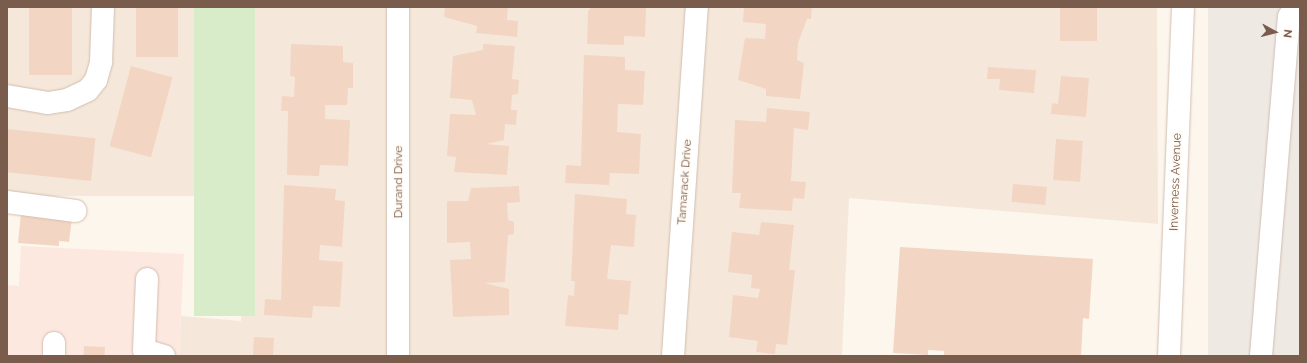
<!DOCTYPE html>
<html>
<head>
<meta charset="utf-8">
<style>
  body { margin:0 }
  #map { position:relative; width:1307px; height:363px; overflow:hidden; background:#fdf6ec; font-family:Raleway,sans-serif }
  div>[style] { position:absolute }
  .residential>* { inset:0; background:#f5e8da; transform-origin:0 0 }
  .commercial>* { inset:0; background:#fde8e0 }
  .industrial>* { inset:0; background:#efe9e4; transform-origin:0 0 }
  .green>* { inset:0; background:#d8ecc9; transform-origin:0 0 }
  .building>* { inset:0; background:#f3d5c3; transform-origin:0 0 }
  .roads { filter:drop-shadow(0 0 1px #d1beb0) drop-shadow(0 0 1px #d1beb0) }
  .minor>* { height:22px; margin:-11px; padding:0 11px; transform-origin:11px; border-radius:11px; background:#fff }
  span { translate:-50% -50%; white-space:nowrap; text-align:center; line-height:1.15; -webkit-text-stroke:3px #fffaf3; paint-order:stroke }
  .street-label { font-size:12px; color:#7a5c4d }
  .frame { position:absolute; inset:0; border:8px solid #7a5c4d; pointer-events:none }
  .north { position:absolute; left:1255px; top:12px; width:40px; height:40px; -webkit-text-stroke:3px #fffaf3; paint-order:stroke; rotate:97deg; font-size:11px; font-weight:700; line-height:16px; text-align:center; color:#7a5c4d }
  .north::after { content:''; display:block; margin:auto; width:14px; height:18px; background:#7a5c4d; clip-path:polygon(50% 0,100% 100%,50% 72%,0 100%) }
</style>
</head>
<body>
<div id="map">
  <div class="residential">
    <i style="left:7px;top:7px;width:187px;height:189px"></i>
    <i style="clip-path:polygon(254px 7px,1157px 7px,1158px 224px,849px 198px,842px 356px,179px 356px,181px 316px,241px 321px)"></i>
  </div>
  <div class="commercial">
    <i style="clip-path:polygon(21px 246px,184px 254px,179px 356px,7px 356px,7px 285px,19px 286px)"></i>
  </div>
  <div class="industrial">
    <i style="left:1208px;top:7px;width:92px;height:349px"></i>
  </div>
  <div class="green">
    <i style="left:194px;top:7px;width:61px;height:309px"></i>
  </div>
  <div class="building">
    <i style="left:29px;top:7px;width:43px;height:68px"></i>
    <i style="left:136px;top:7px;width:42px;height:50px"></i>
    <i style="clip-path:polygon(445px 7px,508px 7px,507px 20px,518px 21px,517px 37px,476px 33px,477px 26px,444px 17px)"></i>
    <i style="clip-path:polygon(592px 7px,646px 7px,645px 37px,624px 36px,624px 45px,587px 44px,588px 11px)"></i>
    <i style="clip-path:polygon(744px 7px,812px 7px,811px 19px,807px 19px,798px 43px,797px 60px,804px 63px,800px 99px,766px 96px,766px 89px,738px 80px,745px 38px,765px 39px,766px 24px,743px 22px)"></i>
    <i style="left:1060px;top:7px;width:37px;height:34px"></i>
    <i style="clip-path:polygon(291px 44px,343px 46px,343px 62px,353px 63px,353px 88px,348px 88px,347px 105px,325px 105px,325px 119px,350px 120px,348px 166px,320px 165px,319px 176px,287px 175px,288px 111px,281px 111px,282px 96px,294px 97px,295px 77px,290px 76px)"></i>
    <i style="clip-path:polygon(483px 44px,515px 46px,512px 79px,519px 80px,518px 94px,512px 95px,511px 110px,517px 110px,516px 125px,505px 124px,504px 140px,486px 144px,509px 146px,507px 175px,454px 172px,456px 157px,447px 156px,450px 114px,476px 115px,472px 100px,450px 98px,453px 56px,483px 50px)"></i>
    <i style="clip-path:polygon(584px 55px,625px 57px,625px 70px,645px 71px,643px 105px,618px 104px,617px 132px,641px 134px,639px 174px,610px 173px,609px 185px,565px 183px,566px 165px,581px 166px)"></i>
    <i style="left:131px;top:66px;width:43px;height:83px;rotate:15deg"></i>
    <i style="clip-path:polygon(988px 67px,1036px 70px,1034px 93px,999px 90px,1000px 79px,987px 79px)"></i>
    <i style="clip-path:polygon(1061px 76px,1089px 78px,1086px 117px,1051px 114px,1052px 103px,1058px 104px)"></i>
    <i style="clip-path:polygon(767px 108px,810px 112px,808px 130px,794px 128px,791px 181px,806px 182px,804px 199px,793px 198px,792px 211px,739px 208px,741px 193px,732px 193px,735px 120px,766px 122px)"></i>
    <i style="left:7px;top:129px;width:89px;height:43px;rotate:6deg"></i>
    <i style="left:1056px;top:139px;width:27px;height:41px;rotate:4deg"></i>
    <i style="left:1013px;top:184px;width:34px;height:18px;rotate:5deg"></i>
    <i style="clip-path:polygon(284px 185px,336px 189px,335px 200px,345px 201px,342px 247px,320px 245px,319px 260px,343px 262px,340px 307px,313px 306px,312px 318px,264px 315px,265px 299px,281px 300px)"></i>
    <i style="clip-path:polygon(519px 186px,520px 202px,507px 203px,508px 220px,514px 222px,514px 234px,508px 235px,505px 282px,484px 283px,509px 289px,509px 315px,453px 317px,450px 260px,471px 259px,470px 242px,447px 243px,447px 201px,468px 201px,471px 188px)"></i>
    <i style="clip-path:polygon(575px 194px,627px 199px,626px 214px,636px 215px,634px 247px,611px 245px,607px 279px,631px 281px,628px 315px,619px 314px,618px 330px,565px 326px,568px 295px,574px 296px,575px 281px,571px 281px)"></i>
    <i style="clip-path:polygon(21px 213px,72px 218px,69px 242px,59px 241px,59px 246px,18px 243px)"></i>
    <i style="clip-path:polygon(761px 222px,794px 225px,789px 270px,795px 270px,787px 345px,776px 344px,775px 354px,756px 352px,758px 341px,729px 337px,733px 295px,758px 298px,760px 289px,751px 288px,752px 275px,728px 272px,732px 232px,759px 235px)"></i>
    <i style="clip-path:polygon(900px 247px,1093px 259px,1089px 319px,1083px 318px,1081px 356px,944px 356px,944px 351px,928px 350px,928px 355px,893px 353px)"></i>
    <i style="left:254px;top:337px;width:20px;height:19px;rotate:3deg"></i>
    <i style="left:84px;top:346px;width:21px;height:10px;rotate:3deg"></i>
  </div>
  <div class="roads">
    <div class="minor">
      <i style="left:7px;top:96px;width:42px;rotate:9.7deg"></i>
      <i style="left:48px;top:103px;width:19px;rotate:-9deg"></i>
      <i style="left:67px;top:100px;width:23px;rotate:-25deg"></i>
      <i style="left:88px;top:90px;width:13px;rotate:-51deg"></i>
      <i style="left:96px;top:80px;width:19px;rotate:-74deg"></i>
      <i style="left:101px;top:62px;width:55px;rotate:-87.9deg"></i>
      <i style="left:7px;top:202px;width:69px;rotate:7.5deg"></i>
      <i style="left:147px;top:279px;width:71px;rotate:92.4deg"></i>
      <i style="left:144px;top:350px;width:21px;rotate:17deg"></i>
      <i style="left:54px;top:343px;width:13px;rotate:90deg"></i>
      <i style="left:398px;top:356px;width:349px;rotate:-90deg"></i>
      <i style="left:673px;top:356px;width:350px;rotate:-86.1deg"></i>
      <i style="left:1169px;top:356px;width:349px;rotate:-87.7deg"></i>
      <i style="left:1261px;top:356px;width:340px;rotate:-85.3deg"></i>
      <i style="left:1289px;top:17px;width:12px;rotate:-59deg"></i>
    </div>
  </div>
  <div class="street-label">
    <span style="left:399px;top:182px;rotate:-90deg">Durand Drive</span>
    <span style="left:685px;top:182px;rotate:-86deg">Tamarack Drive</span>
    <span style="left:1176px;top:182px;rotate:-88deg">Inverness Avenue</span>
  </div>
  <div class="frame"></div>
  <div class="north">N</div>
</div>
</body>
</html>
